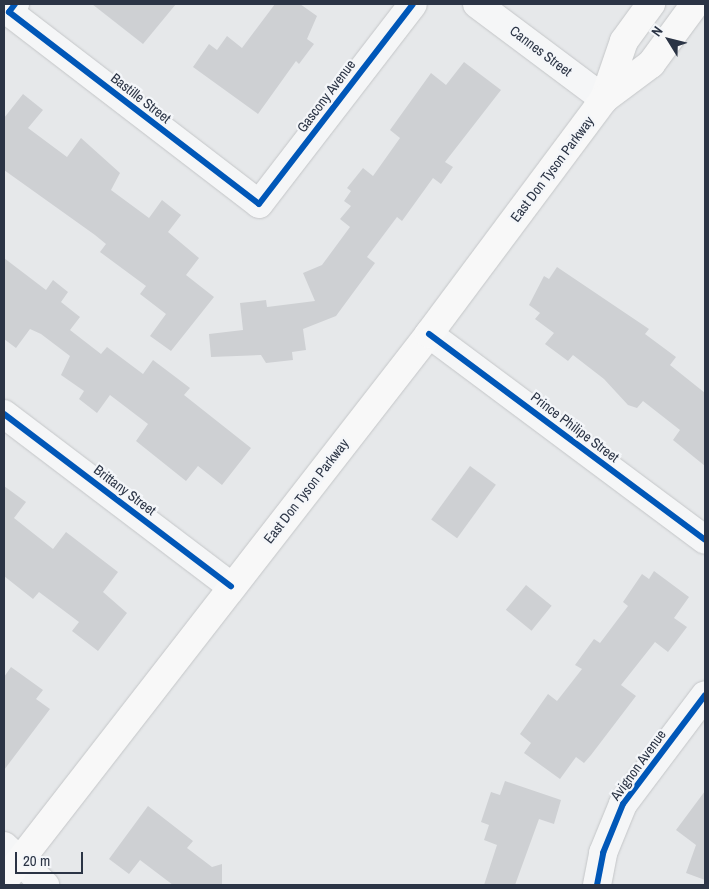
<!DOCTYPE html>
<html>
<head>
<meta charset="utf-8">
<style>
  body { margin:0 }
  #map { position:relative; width:709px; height:889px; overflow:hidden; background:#e6e8ea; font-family:"Archivo Narrow",sans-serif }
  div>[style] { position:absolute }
  .building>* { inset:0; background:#ced0d3; transform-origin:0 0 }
  .roads { filter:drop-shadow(0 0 1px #c4c6c8) drop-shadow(0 0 1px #c4c6c8) }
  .minor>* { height:28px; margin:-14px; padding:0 14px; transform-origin:14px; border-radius:14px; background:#f5f6f7 }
  .major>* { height:28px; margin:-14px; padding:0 14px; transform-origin:14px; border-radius:14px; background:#f8f8f8 }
  .cycleway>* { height:6px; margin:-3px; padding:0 3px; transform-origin:3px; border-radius:3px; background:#0057b8 }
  span { translate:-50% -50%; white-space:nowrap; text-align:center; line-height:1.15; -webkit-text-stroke:4.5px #f4f6f9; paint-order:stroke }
  .street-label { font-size:14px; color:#2b3445 }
  .frame { position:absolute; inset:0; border:5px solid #2b3445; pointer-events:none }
  .north { position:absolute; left:644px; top:15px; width:50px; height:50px; -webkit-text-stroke:4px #f4f6f9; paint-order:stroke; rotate:306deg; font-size:14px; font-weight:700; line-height:20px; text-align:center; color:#2b3445 }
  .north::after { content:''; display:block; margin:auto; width:18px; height:22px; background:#2b3445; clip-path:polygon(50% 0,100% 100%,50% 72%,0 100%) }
  .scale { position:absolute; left:15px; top:852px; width:68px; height:22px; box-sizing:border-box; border:2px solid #2b3445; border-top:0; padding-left:6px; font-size:15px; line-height:18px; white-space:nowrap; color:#2b3445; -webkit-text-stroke:4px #f4f6f9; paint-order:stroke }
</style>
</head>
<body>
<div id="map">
  <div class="building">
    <i style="clip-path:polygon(92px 4px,176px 4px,143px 44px)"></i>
    <i style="clip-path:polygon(275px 4px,300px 4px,317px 16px,307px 39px,314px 44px,299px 64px,296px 61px,258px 114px,193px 67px,209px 44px,217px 50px,227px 36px,242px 48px)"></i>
    <i style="clip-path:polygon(464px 62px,501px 90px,445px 162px,453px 167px,441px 184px,433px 178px,402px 221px,397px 217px,367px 257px,375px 263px,336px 316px,303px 329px,306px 350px,292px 352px,293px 360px,266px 363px,261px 355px,211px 357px,209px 334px,243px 330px,240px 303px,266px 300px,267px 307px,315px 301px,303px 273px,322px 265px,350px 227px,340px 219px,351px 206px,344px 201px,351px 191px,347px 188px,363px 168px,373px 176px,400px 138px,390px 130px,431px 73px,446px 85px)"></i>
    <i style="clip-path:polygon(23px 94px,43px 110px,28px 128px,67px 157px,81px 138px,120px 173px,111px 190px,149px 218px,162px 200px,181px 215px,168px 232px,199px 258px,186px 275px,214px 297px,171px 351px,150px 336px,166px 314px,140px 294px,146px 286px,100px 252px,106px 244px,95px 235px,4px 170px,4px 118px)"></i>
    <i style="clip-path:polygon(4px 258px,46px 290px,53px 280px,68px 292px,61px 302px,80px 317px,70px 330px,101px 354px,107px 347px,143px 374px,153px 360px,190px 388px,184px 395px,251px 448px,222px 485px,198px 466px,186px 481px,136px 441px,148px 424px,110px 395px,97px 413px,79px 399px,84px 391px,61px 375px,70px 356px,41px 334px,30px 329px,16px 348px,4px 339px)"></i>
    <i style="clip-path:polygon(557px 267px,649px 329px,645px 334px,676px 357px,670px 365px,705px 393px,705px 466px,673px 440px,680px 430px,643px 401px,637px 408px,628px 405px,604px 379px,573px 355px,568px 361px,545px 344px,554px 333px,535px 319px,540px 313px,529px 305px,544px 276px,549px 279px)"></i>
    <i style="left:470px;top:466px;width:32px;height:66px;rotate:36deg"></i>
    <i style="clip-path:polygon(4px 486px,26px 502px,14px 518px,53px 549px,66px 532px,118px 572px,103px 592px,127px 613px,98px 651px,72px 631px,79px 622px,39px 592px,33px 599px,4px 576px)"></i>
    <i style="clip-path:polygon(654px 571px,689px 597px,674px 618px,687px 627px,668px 652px,655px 642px,621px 685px,636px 696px,591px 755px,584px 763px,576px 757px,560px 779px,524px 753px,531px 743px,520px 734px,548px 694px,557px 701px,582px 669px,575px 665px,594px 639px,600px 643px,628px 606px,623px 602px,642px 574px,649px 579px)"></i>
    <i style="left:526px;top:585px;width:33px;height:32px;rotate:39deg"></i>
    <i style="clip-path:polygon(11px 667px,43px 690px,36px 699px,50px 709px,4px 770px,4px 677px)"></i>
    <i style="clip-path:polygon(505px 781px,561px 800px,554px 824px,539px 819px,515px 885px,484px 885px,497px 845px,484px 840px,489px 825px,481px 822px,491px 792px,500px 795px)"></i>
    <i style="clip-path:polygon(705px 791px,705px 880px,686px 873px,696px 845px,676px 830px)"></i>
    <i style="clip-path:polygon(148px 806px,193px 841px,187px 848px,212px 867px,222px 864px,222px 885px,173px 885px,140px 860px,129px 874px,109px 859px)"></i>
  </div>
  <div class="roads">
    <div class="minor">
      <i style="left:15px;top:4px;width:10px;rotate:127deg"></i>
      <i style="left:9px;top:12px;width:315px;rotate:37.5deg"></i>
      <i style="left:259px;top:204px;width:252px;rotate:-52.4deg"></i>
      <i style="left:477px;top:4px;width:159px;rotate:36.8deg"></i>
      <i style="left:429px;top:334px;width:344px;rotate:36.7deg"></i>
      <i style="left:4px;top:414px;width:285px;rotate:37.2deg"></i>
      <i style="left:4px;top:846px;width:57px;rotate:43.6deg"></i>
      <i style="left:597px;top:885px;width:33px;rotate:-79deg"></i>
      <i style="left:603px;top:853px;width:53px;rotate:-67.8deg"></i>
      <i style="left:623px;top:804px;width:136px;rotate:-53deg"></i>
    </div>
    <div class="major">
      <i style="left:604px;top:99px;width:61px;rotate:-71deg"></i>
      <i style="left:624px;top:41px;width:46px;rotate:-53.9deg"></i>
      <i style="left:4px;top:881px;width:693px;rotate:-52.15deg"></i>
      <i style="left:429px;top:334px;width:293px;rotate:-53.3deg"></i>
      <i style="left:604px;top:99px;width:59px;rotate:-36.7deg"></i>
      <i style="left:651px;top:64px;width:74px;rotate:-53.7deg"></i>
    </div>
  </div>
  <div class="cycleway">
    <i style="left:15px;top:4px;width:10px;rotate:127deg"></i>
    <i style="left:9px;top:12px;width:315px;rotate:37.5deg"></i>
    <i style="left:259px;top:204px;width:252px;rotate:-52.4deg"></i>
    <i style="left:429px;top:334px;width:344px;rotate:36.7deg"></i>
    <i style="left:4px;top:414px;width:285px;rotate:37.2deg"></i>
    <i style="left:597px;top:885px;width:33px;rotate:-79deg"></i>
    <i style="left:603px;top:853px;width:53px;rotate:-67.8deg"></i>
    <i style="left:623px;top:804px;width:136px;rotate:-53deg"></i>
  </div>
  <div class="street-label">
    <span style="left:541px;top:51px;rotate:37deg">Cannes Street</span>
    <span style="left:326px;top:96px;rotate:-53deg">Gascony Avenue</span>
    <span style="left:141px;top:98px;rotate:38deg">Bastille Street</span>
    <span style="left:552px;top:169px;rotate:-53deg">East Don Tyson Parkway</span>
    <span style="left:575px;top:427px;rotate:37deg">Prince Philipe Street</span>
    <span style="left:125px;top:490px;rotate:37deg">Brittany Street</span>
    <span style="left:306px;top:491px;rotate:-52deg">East Don Tyson Parkway</span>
    <span style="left:638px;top:765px;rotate:-54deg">Avignon Avenue</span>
  </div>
  <div class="frame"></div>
  <div class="north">N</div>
  <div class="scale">20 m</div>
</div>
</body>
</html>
